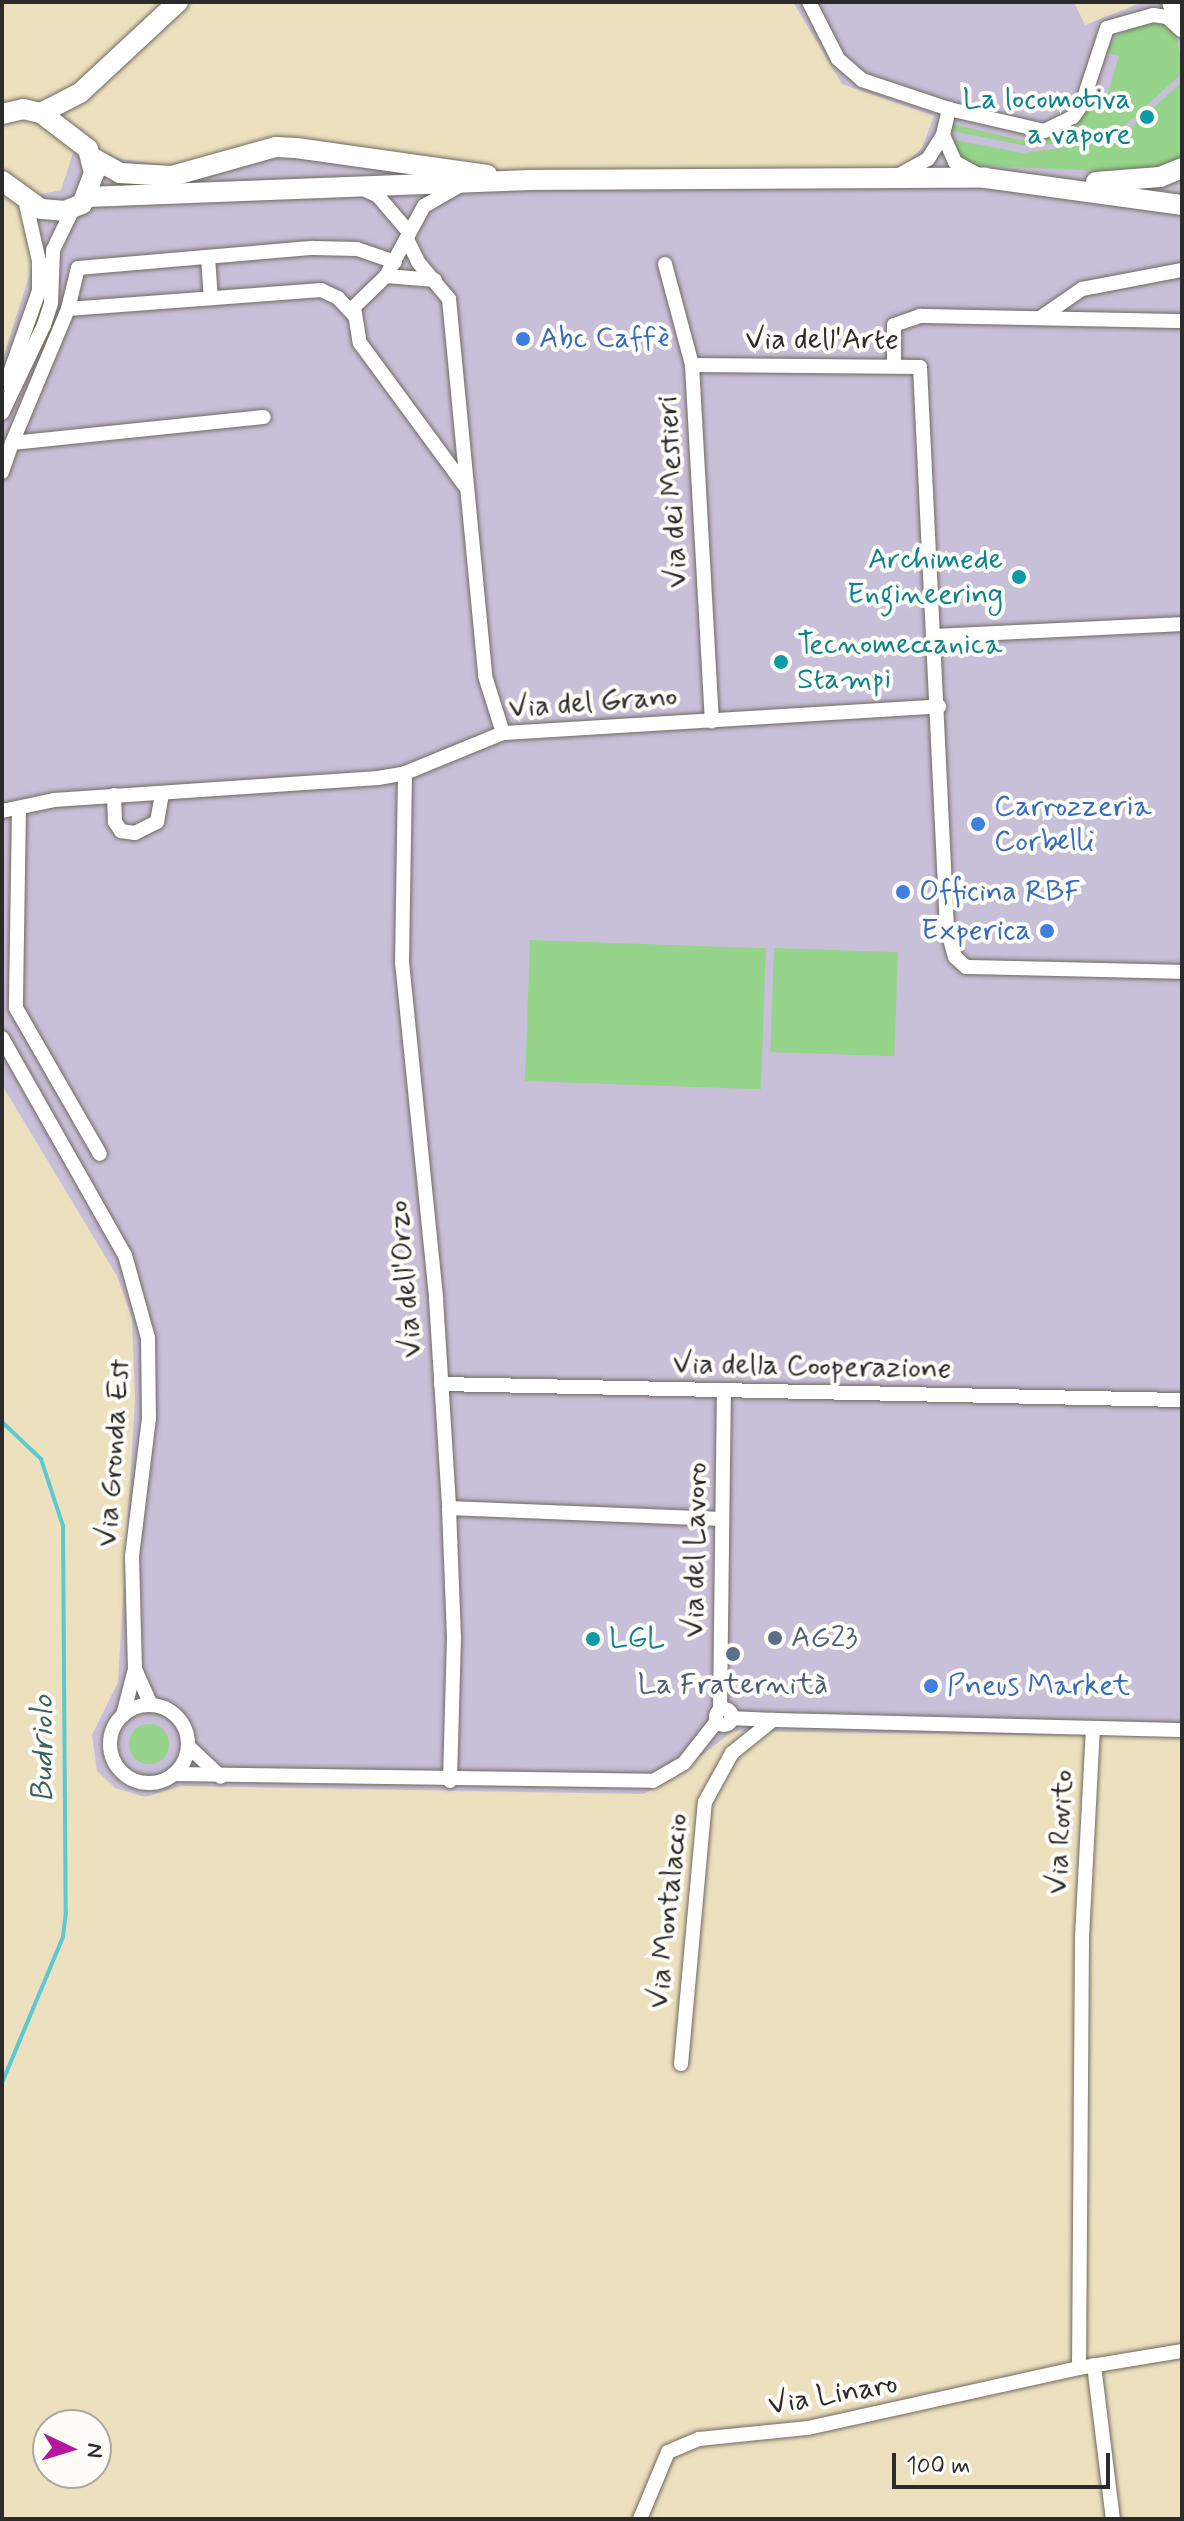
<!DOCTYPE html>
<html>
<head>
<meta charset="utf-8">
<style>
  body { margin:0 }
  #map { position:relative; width:1184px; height:2521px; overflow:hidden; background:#ede0bf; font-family:Mynerve,sans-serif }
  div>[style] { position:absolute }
  .industrial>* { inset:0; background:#c8bfd8 }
  .green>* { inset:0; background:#95d48a; transform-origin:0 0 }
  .round { border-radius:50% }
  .stream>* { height:4px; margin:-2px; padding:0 2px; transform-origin:2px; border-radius:2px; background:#5bc9cf }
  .roads { filter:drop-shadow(0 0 2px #6f6a5f) drop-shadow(0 0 2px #6f6a5f) }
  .street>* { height:14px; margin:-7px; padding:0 7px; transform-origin:7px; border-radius:7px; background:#fff }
  .street>.ring { margin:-7px; padding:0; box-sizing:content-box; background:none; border:14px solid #fff; border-radius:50% }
  .secondary>* { height:20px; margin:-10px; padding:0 10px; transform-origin:10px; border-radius:10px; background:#fff }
  .primary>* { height:22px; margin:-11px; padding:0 11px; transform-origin:11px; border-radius:11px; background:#fff }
  .dots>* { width:22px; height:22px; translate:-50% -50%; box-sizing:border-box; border:4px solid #fdfcf7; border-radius:50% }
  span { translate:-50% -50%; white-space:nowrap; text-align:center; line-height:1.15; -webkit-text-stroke:8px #fdfcf7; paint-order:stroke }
  .culture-label { font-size:30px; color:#0d838f }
  .right { translate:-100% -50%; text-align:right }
  .left { translate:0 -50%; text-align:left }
  .shop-label { font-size:30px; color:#366cbe }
  .street-label { font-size:30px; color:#2b2b2b }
  .service-label { font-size:30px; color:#4e5e75 }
  .water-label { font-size:32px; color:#3c6264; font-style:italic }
  .frame { position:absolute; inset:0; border:4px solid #2b2b2b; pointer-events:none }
  .north { position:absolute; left:32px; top:2409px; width:80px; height:80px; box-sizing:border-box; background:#fdfcf7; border:2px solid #a9a8a5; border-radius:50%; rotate:94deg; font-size:22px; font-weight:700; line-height:32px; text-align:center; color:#2b2b2b }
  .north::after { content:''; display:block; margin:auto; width:28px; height:36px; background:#b5179e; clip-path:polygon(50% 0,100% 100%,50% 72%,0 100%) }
  .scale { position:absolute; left:892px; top:2453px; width:218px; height:36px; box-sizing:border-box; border:4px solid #2b2b2b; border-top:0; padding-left:10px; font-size:24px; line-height:28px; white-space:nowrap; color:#2b2b2b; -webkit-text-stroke:6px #fdfcf7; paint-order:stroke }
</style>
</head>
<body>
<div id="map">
  <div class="industrial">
    <i style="clip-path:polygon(793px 2px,1074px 2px,1085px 25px,1143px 2px,1182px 2px,1182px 1737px,733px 1731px,666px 1783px,643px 1794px,182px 1786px,145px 1797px,115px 1788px,97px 1771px,92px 1735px,118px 1682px,135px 1398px,132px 1318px,117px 1276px,2px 1085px,2px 361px,34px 261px,20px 199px,61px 190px,77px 141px,121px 159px,166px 165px,215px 156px,390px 158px,535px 173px,901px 168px,922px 148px,934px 116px,842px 84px)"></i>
  </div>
  <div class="green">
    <i style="clip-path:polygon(1149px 21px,1168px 27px,1177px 37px,1182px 73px,1119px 131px,1052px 144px,1023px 145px,951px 131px,952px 124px,1020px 140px,1064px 137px,1091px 106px,1103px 109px,1119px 56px,1106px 52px,1116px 36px)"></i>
    <i style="clip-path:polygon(1182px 82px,1182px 162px,1151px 173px,963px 165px,949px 139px,1023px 153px,1116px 141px)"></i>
    <i style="left:530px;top:940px;width:236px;height:141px;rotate:2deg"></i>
    <i style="left:774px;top:948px;width:124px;height:104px;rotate:2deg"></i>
    <i class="round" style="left:129px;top:1724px;width:40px;height:40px"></i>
  </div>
  <div class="stream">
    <i style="left:2px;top:1422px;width:54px;rotate:43.5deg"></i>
    <i style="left:41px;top:1459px;width:71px;rotate:71.8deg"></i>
    <i style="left:63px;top:1526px;width:386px;rotate:89.6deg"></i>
    <i style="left:66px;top:1912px;width:25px;rotate:97deg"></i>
    <i style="left:63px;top:1937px;width:158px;rotate:112.7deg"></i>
  </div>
  <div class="roads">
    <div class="street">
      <i style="left:809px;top:2px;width:64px;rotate:63deg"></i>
      <i style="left:838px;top:59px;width:32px;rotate:41deg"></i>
      <i style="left:862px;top:80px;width:92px;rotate:18.4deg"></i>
      <i style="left:949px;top:109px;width:98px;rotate:13deg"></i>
      <i style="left:1044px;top:131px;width:32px;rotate:-26deg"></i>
      <i style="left:1073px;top:117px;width:16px;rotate:-55deg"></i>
      <i style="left:1082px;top:104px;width:80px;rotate:-71.8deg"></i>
      <i style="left:1107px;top:28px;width:48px;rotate:-15.8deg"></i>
      <i style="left:1153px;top:15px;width:14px;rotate:8deg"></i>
      <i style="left:1167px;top:17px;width:19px;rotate:43deg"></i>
      <i style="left:943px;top:135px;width:30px;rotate:66deg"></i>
      <i style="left:955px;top:162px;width:29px;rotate:29deg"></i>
      <i style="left:899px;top:175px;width:33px;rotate:-29deg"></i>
      <i style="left:928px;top:159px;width:28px;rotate:-58deg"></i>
      <i style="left:943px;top:135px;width:27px;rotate:-77deg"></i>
      <i style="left:459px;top:186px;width:40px;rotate:150.3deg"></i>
      <i style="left:424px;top:206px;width:80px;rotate:118.5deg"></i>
      <i style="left:386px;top:276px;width:45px;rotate:135.9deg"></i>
      <i style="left:354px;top:307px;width:36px;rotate:81deg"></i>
      <i style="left:360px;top:343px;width:177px;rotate:53.7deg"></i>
      <i style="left:361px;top:188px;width:19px;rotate:25deg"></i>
      <i style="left:378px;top:196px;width:45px;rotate:49.5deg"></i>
      <i style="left:407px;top:239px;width:25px;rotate:64deg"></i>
      <i style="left:418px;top:262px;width:48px;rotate:50deg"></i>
      <i style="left:449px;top:299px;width:379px;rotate:84.5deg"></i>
      <i style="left:485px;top:676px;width:60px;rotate:72.5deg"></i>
      <i style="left:208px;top:257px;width:39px;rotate:86deg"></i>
      <i style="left:665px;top:264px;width:105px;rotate:75deg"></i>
      <i style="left:692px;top:365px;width:357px;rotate:86.8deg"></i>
      <i style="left:386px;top:276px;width:49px;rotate:4.7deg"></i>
      <i style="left:68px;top:309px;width:42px;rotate:-76.3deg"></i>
      <i style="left:78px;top:268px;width:236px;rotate:-4.9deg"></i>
      <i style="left:313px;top:248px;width:44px;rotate:1.3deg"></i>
      <i style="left:357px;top:249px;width:40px;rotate:18.9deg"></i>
      <i style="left:1040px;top:318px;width:51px;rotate:-34.6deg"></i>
      <i style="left:1082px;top:289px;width:102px;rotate:-10.8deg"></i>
      <i style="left:692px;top:365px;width:228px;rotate:0.5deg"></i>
      <i style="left:920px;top:367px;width:563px;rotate:87.25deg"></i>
      <i style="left:947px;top:929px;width:29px;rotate:74deg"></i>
      <i style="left:955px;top:957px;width:15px;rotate:42deg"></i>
      <i style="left:966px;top:967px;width:216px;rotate:1.3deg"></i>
      <i style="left:894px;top:366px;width:41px;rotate:-90deg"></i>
      <i style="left:894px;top:325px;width:28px;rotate:-19deg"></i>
      <i style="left:920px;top:316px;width:262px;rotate:1.1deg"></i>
      <i style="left:6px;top:384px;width:99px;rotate:-70.5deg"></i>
      <i style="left:39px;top:291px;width:30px;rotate:-90deg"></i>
      <i style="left:39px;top:261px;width:63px;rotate:-102.9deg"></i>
      <i style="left:2px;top:413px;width:98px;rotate:-64.5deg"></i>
      <i style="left:44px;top:325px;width:23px;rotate:-72deg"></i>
      <i style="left:51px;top:303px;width:53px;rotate:-87.8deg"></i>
      <i style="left:53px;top:250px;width:46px;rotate:-64deg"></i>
      <i style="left:12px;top:443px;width:145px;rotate:-67.3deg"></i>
      <i style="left:68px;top:309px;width:254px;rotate:-4.3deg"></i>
      <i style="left:321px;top:290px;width:19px;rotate:25deg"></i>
      <i style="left:338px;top:298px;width:25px;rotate:47deg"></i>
      <i style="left:2px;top:472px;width:31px;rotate:-71deg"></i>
      <i style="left:12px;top:443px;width:253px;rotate:-5.9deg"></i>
      <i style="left:936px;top:636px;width:246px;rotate:-2.8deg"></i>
      <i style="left:405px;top:773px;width:189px;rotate:90.9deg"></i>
      <i style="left:402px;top:962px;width:339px;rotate:84.2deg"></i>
      <i style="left:436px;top:1299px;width:209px;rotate:86.4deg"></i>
      <i style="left:449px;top:1508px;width:129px;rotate:87.8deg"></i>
      <i style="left:454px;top:1637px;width:144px;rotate:91.6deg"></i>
      <i style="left:114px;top:795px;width:27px;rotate:88deg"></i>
      <i style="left:115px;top:822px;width:11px;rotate:56deg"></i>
      <i style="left:121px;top:831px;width:14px;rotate:8deg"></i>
      <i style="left:135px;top:833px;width:25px;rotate:-27deg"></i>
      <i style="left:157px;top:822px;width:29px;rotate:-80deg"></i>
      <i style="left:19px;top:808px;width:200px;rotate:90.9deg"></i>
      <i style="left:16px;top:1008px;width:168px;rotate:60.1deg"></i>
      <i style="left:2px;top:811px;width:53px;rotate:-11.9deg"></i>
      <i style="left:54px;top:800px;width:325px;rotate:-3.9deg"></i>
      <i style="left:378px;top:778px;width:27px;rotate:-10deg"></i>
      <i style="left:405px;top:773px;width:106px;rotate:-22.2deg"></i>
      <i style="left:503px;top:733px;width:437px;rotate:-3.5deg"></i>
      <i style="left:2px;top:1038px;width:249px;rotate:60.5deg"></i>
      <i style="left:125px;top:1255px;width:86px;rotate:74.5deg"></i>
      <i style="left:148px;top:1338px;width:80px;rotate:89.3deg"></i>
      <i style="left:149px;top:1418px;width:139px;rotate:97deg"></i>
      <i style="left:132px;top:1556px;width:113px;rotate:88.5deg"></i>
      <i style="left:135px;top:1669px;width:48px;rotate:104.6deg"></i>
      <i style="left:441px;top:1384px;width:741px;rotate:1.24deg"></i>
      <i style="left:449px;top:1508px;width:273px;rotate:2.3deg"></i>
      <i style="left:135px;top:1669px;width:39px;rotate:66deg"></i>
      <i class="ring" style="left:110px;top:1705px;width:64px;height:64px"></i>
      <i class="ring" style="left:716px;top:1709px;width:2px;height:2px"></i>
      <i style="left:720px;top:1710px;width:319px;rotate:-89.3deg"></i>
      <i style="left:731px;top:1718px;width:42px;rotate:2.7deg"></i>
      <i style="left:188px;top:1746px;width:45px;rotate:43.2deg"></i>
      <i style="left:174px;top:1774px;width:479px;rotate:0.8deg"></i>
      <i style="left:653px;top:1781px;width:36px;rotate:-30deg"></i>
      <i style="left:684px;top:1763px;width:53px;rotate:-51.8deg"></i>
      <i style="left:681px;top:2064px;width:263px;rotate:-84.8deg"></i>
      <i style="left:705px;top:1802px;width:56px;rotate:-61.1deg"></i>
      <i style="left:732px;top:1753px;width:53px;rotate:-38.8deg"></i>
      <i style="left:773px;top:1720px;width:409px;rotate:1.4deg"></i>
      <i style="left:1094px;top:2365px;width:155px;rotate:83deg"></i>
      <i style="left:1079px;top:2368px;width:431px;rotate:-89.6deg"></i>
      <i style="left:1082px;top:1937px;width:207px;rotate:-87deg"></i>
      <i style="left:640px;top:2519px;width:73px;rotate:-67.3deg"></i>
      <i style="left:668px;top:2452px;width:34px;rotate:-23deg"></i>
      <i style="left:699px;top:2439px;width:110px;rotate:-5.8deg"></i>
      <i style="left:808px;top:2428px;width:278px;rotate:-12.5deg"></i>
      <i style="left:1079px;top:2368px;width:104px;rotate:-9.4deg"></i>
    </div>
    <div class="secondary">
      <i style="left:41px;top:113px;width:44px;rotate:-27.1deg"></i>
      <i style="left:80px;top:93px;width:134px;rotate:-42.9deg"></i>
      <i style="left:2px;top:114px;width:22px;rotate:-13deg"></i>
      <i style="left:23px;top:109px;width:18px;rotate:13deg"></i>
      <i style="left:41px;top:113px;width:59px;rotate:37.5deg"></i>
      <i style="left:88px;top:149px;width:25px;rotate:76deg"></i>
      <i style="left:94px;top:173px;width:33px;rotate:111deg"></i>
      <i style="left:82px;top:204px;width:18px;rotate:158deg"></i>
      <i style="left:65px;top:211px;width:24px;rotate:-175deg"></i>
      <i style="left:41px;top:209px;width:48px;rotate:-144.3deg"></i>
      <i style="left:93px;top:158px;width:31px;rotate:29deg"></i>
      <i style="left:120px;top:173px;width:52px;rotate:3.3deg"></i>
      <i style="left:172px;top:176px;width:108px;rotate:-15.6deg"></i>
      <i style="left:276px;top:147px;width:20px;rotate:3deg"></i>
      <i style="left:296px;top:148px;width:193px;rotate:8deg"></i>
      <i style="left:1096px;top:182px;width:64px;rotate:-4.5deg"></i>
      <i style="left:1160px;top:177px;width:24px;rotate:-22deg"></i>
      <i style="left:87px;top:197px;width:443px;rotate:-2.2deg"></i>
      <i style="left:530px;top:180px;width:455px;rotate:-0.3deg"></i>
      <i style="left:985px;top:178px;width:199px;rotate:7.8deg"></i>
    </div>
    <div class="primary">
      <i style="left:1173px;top:2px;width:24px;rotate:68deg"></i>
    </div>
  </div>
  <div class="dots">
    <i style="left:1147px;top:117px;background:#0f9aa8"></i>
    <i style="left:523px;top:339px;background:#3f7fe0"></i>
    <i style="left:1019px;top:577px;background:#0f9aa8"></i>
    <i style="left:781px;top:662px;background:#0f9aa8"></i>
    <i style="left:978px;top:824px;background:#3f7fe0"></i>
    <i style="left:903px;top:892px;background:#3f7fe0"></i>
    <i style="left:1047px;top:931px;background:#3f7fe0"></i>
    <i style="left:775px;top:1638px;background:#5c6f8a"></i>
    <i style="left:593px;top:1639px;background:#0f9aa8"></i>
    <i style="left:733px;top:1654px;background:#5c6f8a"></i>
    <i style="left:931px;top:1686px;background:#3f7fe0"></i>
  </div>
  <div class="culture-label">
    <span class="right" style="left:1131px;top:117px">La locomotiva<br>a vapore</span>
    <span class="right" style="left:1003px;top:577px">Archimede<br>Engineering</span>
    <span class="left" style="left:797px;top:662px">Tecnomeccanica<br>Stampi</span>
    <span class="left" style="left:609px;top:1639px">LGL</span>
  </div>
  <div class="shop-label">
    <span class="left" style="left:539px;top:339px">Abc Caffè</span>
    <span class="left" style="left:994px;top:824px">Carrozzeria<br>Corbelli</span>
    <span class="left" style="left:919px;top:892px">Officina RBF</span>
    <span class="right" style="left:1031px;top:931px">Experica</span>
    <span class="left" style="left:947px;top:1686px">Pneus Market</span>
  </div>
  <div class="street-label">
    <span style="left:822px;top:340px">Via dell'Arte</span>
    <span style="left:673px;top:492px;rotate:-93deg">Via dei Mestieri</span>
    <span style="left:593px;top:703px;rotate:-4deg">Via del Grano</span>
    <span style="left:406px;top:1279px;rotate:-95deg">Via dell'Orzo</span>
    <span style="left:812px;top:1367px;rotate:1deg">Via della Cooperazione</span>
    <span style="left:114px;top:1453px;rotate:-86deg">Via Gronda Est</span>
    <span style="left:696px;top:1550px;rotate:-89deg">Via del Lavoro</span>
    <span style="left:1061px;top:1832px;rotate:-87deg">Via Rovito</span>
    <span style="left:669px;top:1911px;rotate:-84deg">Via Montalaccio</span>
    <span style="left:833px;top:2395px;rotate:-10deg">Via Linaro</span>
  </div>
  <div class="service-label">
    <span class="left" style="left:791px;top:1638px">AG23</span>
    <span style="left:733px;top:1685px">La Fraternità</span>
  </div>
  <div class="water-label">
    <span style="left:43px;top:1749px;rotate:-90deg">Budriolo</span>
  </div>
  <div class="frame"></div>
  <div class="north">N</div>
  <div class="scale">100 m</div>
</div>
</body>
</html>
